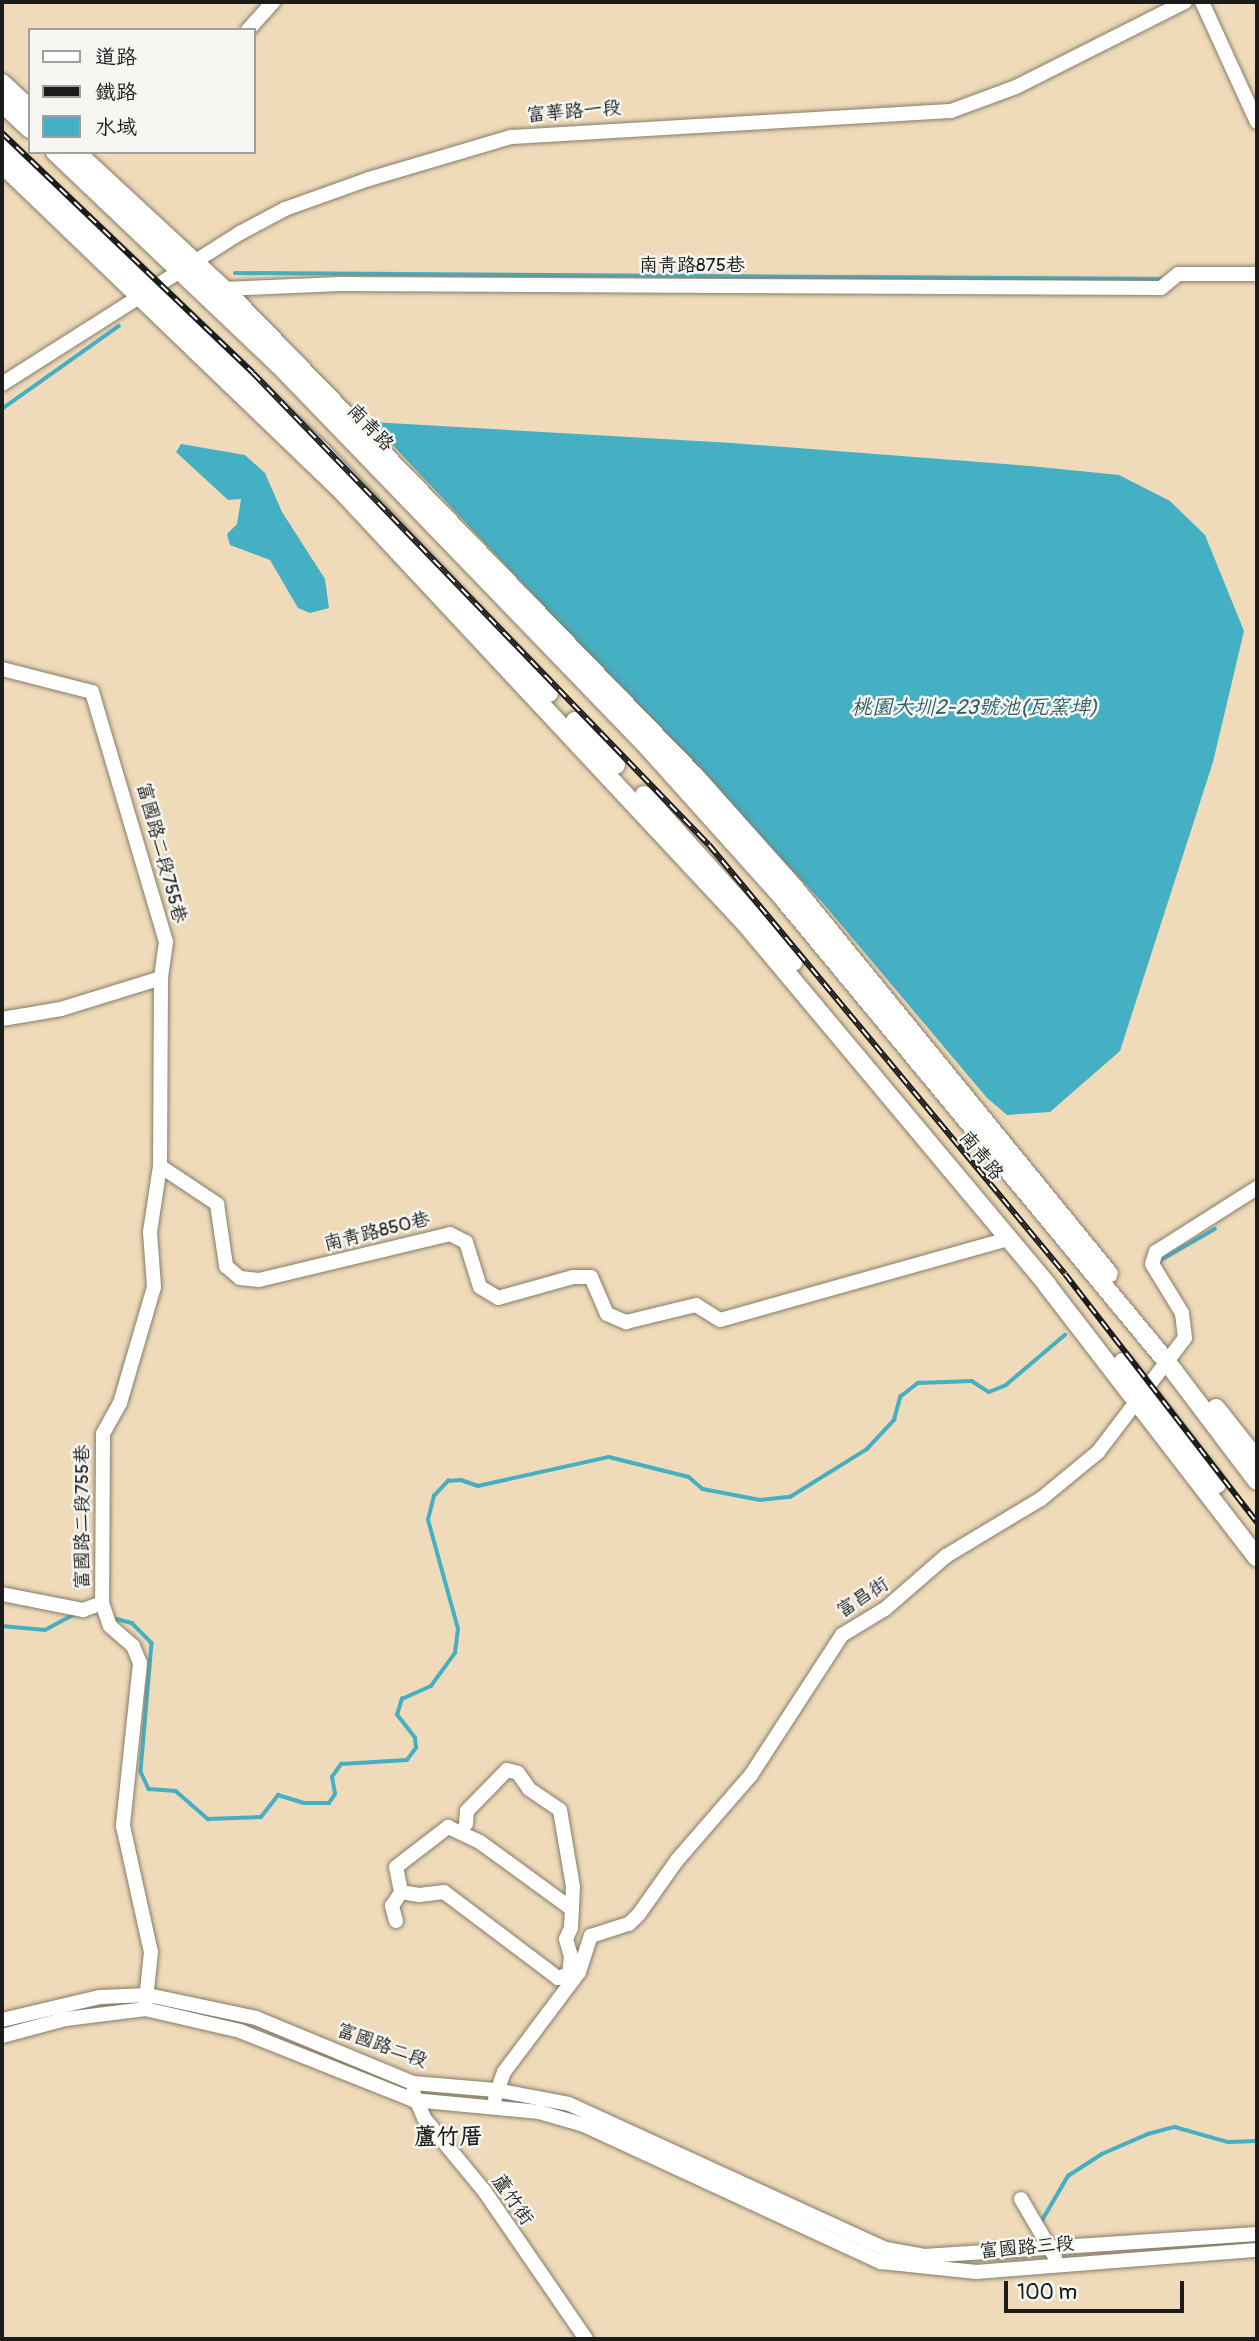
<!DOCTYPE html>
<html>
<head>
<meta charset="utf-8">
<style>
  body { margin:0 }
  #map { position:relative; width:1259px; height:2341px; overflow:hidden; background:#efdbb9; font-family:Pangolin,"LXGW WenKai TC",sans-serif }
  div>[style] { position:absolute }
  .water>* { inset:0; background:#45afc4 }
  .stream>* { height:3.5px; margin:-1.75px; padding:0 1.75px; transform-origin:1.75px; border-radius:1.75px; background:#45afc4 }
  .roads { filter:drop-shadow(0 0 2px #867c6a) drop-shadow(0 0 2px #867c6a) }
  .minor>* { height:14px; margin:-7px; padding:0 7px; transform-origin:7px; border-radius:7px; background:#fff }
  .major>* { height:18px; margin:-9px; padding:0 9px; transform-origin:9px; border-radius:9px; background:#fff }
  .rail>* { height:6px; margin-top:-3px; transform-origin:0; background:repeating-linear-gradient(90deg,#f6f6f2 0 10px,#1c1c1c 0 20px); box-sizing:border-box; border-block:2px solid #1c1c1c }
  span { translate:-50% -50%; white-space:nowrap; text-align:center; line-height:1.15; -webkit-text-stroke:5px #f6f6f2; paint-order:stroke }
  .street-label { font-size:19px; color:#1c1c1c }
  .water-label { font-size:21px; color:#2e5e68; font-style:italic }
  .quarter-label { font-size:23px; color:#1c1c1c; font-weight:700 }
  .frame { position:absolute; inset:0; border:4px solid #1c1c1c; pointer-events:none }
  .legend { position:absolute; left:28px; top:28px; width:228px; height:126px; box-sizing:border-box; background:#f6f6f2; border:2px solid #9f9f9c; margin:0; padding:9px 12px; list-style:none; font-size:21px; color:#1c1c1c }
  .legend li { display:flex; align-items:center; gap:14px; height:35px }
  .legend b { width:35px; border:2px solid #9f9f9c }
  .scale { position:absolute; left:1004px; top:2281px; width:180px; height:32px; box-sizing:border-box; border:4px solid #1c1c1c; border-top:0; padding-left:9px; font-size:21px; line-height:24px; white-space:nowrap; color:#1c1c1c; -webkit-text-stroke:5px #f6f6f2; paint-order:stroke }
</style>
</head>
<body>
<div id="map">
  <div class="water">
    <i style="clip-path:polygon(371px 422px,732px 443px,1030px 466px,1119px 475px,1170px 501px,1205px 535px,1244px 631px,1213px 762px,1120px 1051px,1050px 1112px,1007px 1115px,987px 1098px,822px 902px)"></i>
    <i style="clip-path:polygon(181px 444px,245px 455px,265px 473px,282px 512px,325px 579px,329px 608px,310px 613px,298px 608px,270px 560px,230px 545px,227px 534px,237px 524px,241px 499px,228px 500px,176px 452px)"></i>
  </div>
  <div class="stream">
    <i style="left:235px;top:273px;width:929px;rotate:0.37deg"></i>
    <i style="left:2px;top:409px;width:143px;rotate:-35.4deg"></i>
    <i style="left:1161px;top:1260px;width:62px;rotate:-29.9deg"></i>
    <i style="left:117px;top:1619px;width:16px;rotate:15deg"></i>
    <i style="left:132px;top:1623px;width:28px;rotate:45deg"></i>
    <i style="left:152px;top:1643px;width:129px;rotate:94.9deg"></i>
    <i style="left:141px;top:1772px;width:19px;rotate:65deg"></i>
    <i style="left:149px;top:1789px;width:27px;rotate:4deg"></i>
    <i style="left:176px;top:1791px;width:43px;rotate:41.2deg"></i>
    <i style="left:208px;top:1819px;width:53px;rotate:-2.2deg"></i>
    <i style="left:261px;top:1817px;width:28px;rotate:-52deg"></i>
    <i style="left:278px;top:1795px;width:27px;rotate:17deg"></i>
    <i style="left:304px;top:1803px;width:25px"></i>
    <i style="left:329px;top:1803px;width:11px;rotate:-56deg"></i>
    <i style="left:335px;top:1794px;width:17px;rotate:-100deg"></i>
    <i style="left:332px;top:1777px;width:16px;rotate:-55deg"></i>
    <i style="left:341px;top:1764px;width:66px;rotate:-3.5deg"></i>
    <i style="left:407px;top:1760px;width:15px;rotate:-53deg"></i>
    <i style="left:416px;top:1748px;width:10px;rotate:-96deg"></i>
    <i style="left:415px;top:1738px;width:29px;rotate:-128deg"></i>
    <i style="left:397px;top:1715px;width:17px;rotate:-73deg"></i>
    <i style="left:402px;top:1699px;width:32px;rotate:-24deg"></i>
    <i style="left:431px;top:1686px;width:41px;rotate:-54deg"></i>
    <i style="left:455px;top:1653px;width:24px;rotate:-83deg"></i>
    <i style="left:458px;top:1629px;width:113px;rotate:-105.4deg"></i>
    <i style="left:428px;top:1520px;width:25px;rotate:-76deg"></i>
    <i style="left:434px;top:1496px;width:21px;rotate:-47deg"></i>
    <i style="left:448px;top:1481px;width:13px;rotate:-4deg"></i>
    <i style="left:461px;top:1480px;width:18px;rotate:19deg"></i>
    <i style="left:478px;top:1486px;width:134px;rotate:-12.5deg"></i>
    <i style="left:609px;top:1457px;width:82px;rotate:14deg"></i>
    <i style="left:689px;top:1477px;width:18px;rotate:41deg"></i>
    <i style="left:703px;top:1489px;width:58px;rotate:10.9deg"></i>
    <i style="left:760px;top:1500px;width:30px;rotate:-6deg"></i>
    <i style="left:790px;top:1497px;width:91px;rotate:-31.9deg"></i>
    <i style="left:867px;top:1449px;width:40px;rotate:-47deg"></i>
    <i style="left:894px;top:1420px;width:24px;rotate:-75deg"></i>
    <i style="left:900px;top:1397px;width:23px;rotate:-38deg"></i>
    <i style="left:918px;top:1383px;width:54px;rotate:-2.1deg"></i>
    <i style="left:972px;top:1381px;width:20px;rotate:33deg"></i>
    <i style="left:989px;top:1392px;width:18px;rotate:-22deg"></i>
    <i style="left:1006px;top:1385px;width:77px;rotate:-40.3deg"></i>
    <i style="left:2px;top:1626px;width:43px;rotate:5.3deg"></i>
    <i style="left:45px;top:1630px;width:34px;rotate:-28deg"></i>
    <i style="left:1040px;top:2224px;width:56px;rotate:-59.7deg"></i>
    <i style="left:1068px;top:2176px;width:40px;rotate:-32.9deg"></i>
    <i style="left:1102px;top:2154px;width:50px;rotate:-23.5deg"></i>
    <i style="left:1148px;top:2134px;width:28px;rotate:-15deg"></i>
    <i style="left:1175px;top:2127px;width:55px;rotate:15.8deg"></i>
    <i style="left:1228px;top:2142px;width:29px;rotate:-2deg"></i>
  </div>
  <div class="roads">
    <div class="minor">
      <i style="left:1202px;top:2px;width:132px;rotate:65.4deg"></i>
      <i style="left:248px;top:30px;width:38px;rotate:-48deg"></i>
      <i style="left:224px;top:289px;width:116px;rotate:-2.5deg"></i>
      <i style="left:340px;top:284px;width:821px;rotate:0.28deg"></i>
      <i style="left:1161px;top:288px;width:22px;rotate:-39deg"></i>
      <i style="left:1178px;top:274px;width:79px"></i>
      <i style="left:2px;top:384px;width:282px;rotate:-32.4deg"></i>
      <i style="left:240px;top:233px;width:51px;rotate:-28.1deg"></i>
      <i style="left:285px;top:209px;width:89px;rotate:-19.7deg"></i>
      <i style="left:369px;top:179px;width:148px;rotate:-16.5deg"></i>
      <i style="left:511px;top:137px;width:441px;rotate:-3.4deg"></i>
      <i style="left:951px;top:111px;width:69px;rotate:-20.3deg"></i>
      <i style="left:1016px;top:87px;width:189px;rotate:-26.7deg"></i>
      <i style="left:2px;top:669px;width:93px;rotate:14.3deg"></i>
      <i style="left:92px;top:692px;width:261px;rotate:73.5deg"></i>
      <i style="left:166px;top:942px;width:36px;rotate:98deg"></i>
      <i style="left:161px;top:978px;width:188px;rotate:90.3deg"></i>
      <i style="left:160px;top:1166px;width:67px;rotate:98.6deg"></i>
      <i style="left:150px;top:1232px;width:55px;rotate:85.8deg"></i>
      <i style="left:154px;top:1287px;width:121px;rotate:106.3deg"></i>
      <i style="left:120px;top:1403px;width:35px;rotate:119deg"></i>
      <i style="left:103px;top:1434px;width:169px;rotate:90.3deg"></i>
      <i style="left:102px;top:1603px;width:24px;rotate:71deg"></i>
      <i style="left:110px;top:1626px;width:30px;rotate:41deg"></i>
      <i style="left:133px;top:1646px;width:18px;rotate:68deg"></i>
      <i style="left:140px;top:1663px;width:164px;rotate:96deg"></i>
      <i style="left:123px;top:1826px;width:129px;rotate:77.5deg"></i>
      <i style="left:151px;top:1952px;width:57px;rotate:96deg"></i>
      <i style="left:2px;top:1019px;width:60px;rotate:-9.6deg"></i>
      <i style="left:61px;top:1009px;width:105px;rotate:-17.2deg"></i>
      <i style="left:160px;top:1166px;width:69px;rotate:33.7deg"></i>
      <i style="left:217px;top:1204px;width:63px;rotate:81.7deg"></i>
      <i style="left:226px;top:1266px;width:18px;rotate:41deg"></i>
      <i style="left:240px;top:1278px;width:19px;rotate:6deg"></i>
      <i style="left:259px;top:1280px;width:196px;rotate:-13.5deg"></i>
      <i style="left:450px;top:1234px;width:18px;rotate:27deg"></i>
      <i style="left:466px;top:1242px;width:47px;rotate:72.7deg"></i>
      <i style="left:480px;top:1287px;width:21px;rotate:31deg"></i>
      <i style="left:498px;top:1298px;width:78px;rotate:-15.6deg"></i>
      <i style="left:573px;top:1277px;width:18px"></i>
      <i style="left:591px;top:1277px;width:40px;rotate:66.6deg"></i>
      <i style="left:607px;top:1314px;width:21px;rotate:23deg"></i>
      <i style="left:626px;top:1322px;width:72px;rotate:-13.7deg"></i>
      <i style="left:696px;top:1305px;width:28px;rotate:32deg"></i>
      <i style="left:720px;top:1320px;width:300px;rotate:-15.7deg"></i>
      <i style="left:2px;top:1594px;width:83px;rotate:11.2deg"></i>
      <i style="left:83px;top:1610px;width:20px;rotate:-20deg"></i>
      <i style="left:466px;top:1824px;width:13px;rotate:-86deg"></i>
      <i style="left:467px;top:1811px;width:57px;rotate:-45.7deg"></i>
      <i style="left:507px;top:1770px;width:11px;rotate:15deg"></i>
      <i style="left:518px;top:1773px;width:19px;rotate:55deg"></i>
      <i style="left:529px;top:1789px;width:37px;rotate:34deg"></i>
      <i style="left:560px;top:1810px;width:78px;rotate:80.4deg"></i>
      <i style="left:573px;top:1887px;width:41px;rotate:92.8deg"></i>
      <i style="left:571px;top:1928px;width:12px;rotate:114deg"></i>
      <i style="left:566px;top:1939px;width:18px;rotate:74deg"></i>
      <i style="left:571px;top:1956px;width:18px;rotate:96deg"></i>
      <i style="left:569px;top:1974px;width:12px;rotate:160deg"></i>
      <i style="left:558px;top:1978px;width:143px;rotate:-143deg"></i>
      <i style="left:444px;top:1892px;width:25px;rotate:173deg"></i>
      <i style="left:419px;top:1895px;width:18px;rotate:-171deg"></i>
      <i style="left:401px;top:1892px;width:25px;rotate:-101deg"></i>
      <i style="left:396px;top:1867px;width:66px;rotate:-37.6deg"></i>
      <i style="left:448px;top:1827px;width:35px;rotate:25deg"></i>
      <i style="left:480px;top:1842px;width:110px;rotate:36.1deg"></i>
      <i style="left:396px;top:1921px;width:16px;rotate:-105deg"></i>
      <i style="left:392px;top:1906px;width:17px;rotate:-57deg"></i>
      <i style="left:2px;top:2020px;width:101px;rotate:-13.2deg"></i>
      <i style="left:100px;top:1997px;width:48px;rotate:-2.4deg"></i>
      <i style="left:148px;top:1995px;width:110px;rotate:12deg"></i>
      <i style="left:256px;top:2018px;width:170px;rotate:22.5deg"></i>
      <i style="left:413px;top:2083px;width:83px;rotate:4.8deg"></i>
      <i style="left:496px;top:2090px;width:74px;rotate:10.9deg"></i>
      <i style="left:569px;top:2104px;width:349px;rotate:24.6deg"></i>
      <i style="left:886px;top:2249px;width:39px;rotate:10deg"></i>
      <i style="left:924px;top:2256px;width:334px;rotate:-3.8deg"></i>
      <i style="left:2px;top:2036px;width:66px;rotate:-14.9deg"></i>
      <i style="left:66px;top:2019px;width:80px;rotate:-7.2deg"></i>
      <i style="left:145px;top:2009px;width:98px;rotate:13deg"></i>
      <i style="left:240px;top:2031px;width:186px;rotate:21.7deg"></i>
      <i style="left:413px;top:2100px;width:127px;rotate:5.4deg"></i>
      <i style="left:539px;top:2112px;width:47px;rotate:16.1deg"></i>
      <i style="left:584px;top:2125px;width:327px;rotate:24.8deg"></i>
      <i style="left:881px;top:2262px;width:96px;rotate:6deg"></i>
      <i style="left:976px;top:2272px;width:282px;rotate:-4.5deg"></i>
      <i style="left:413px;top:2092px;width:28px;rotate:67deg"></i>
      <i style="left:424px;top:2118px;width:96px;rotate:50.5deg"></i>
      <i style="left:485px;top:2192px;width:178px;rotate:55.5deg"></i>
      <i style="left:495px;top:2098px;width:28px;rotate:-71deg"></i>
      <i style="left:504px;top:2072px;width:125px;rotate:-53.1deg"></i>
      <i style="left:579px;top:1972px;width:38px;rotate:-72deg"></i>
      <i style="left:591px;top:1936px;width:40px;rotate:-18deg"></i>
      <i style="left:629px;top:1924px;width:14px;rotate:-45deg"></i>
      <i style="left:639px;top:1914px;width:67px;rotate:-54.7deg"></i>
      <i style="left:678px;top:1859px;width:111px;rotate:-49deg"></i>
      <i style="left:751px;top:1775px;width:167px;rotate:-57deg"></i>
      <i style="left:842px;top:1635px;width:50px;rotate:-31.2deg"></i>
      <i style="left:885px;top:1609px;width:81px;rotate:-41deg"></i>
      <i style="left:946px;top:1556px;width:111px;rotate:-31deg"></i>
      <i style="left:1041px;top:1499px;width:74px;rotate:-39.5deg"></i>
      <i style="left:1098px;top:1452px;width:143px;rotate:-52.7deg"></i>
      <i style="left:1185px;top:1338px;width:25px;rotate:-97deg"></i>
      <i style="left:1182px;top:1313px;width:57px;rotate:-121.5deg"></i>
      <i style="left:1152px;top:1264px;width:13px;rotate:-72deg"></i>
      <i style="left:1156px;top:1252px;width:120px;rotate:-32.4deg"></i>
      <i style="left:1021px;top:2199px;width:67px;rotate:59.6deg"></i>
    </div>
    <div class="major">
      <i style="left:2px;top:83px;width:38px;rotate:43deg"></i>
      <i style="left:2px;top:103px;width:38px;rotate:43deg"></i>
      <i style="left:2px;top:146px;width:443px;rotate:43.7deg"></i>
      <i style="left:322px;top:452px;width:331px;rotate:46.7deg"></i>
      <i style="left:55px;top:152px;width:309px;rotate:43.6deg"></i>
      <i style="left:279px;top:365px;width:525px;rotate:46deg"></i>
      <i style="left:644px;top:743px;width:207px;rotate:48.1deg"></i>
      <i style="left:782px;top:897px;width:604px;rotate:50.38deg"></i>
      <i style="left:1167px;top:1362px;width:149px;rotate:52.9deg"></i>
      <i style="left:76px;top:152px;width:202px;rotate:42.8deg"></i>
      <i style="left:224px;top:289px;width:678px;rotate:45.96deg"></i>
      <i style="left:695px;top:776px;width:147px;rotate:48.3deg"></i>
      <i style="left:793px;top:886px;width:500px;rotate:50.84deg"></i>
      <i style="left:2px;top:164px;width:467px;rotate:43.9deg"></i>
      <i style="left:339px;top:488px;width:594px;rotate:46.98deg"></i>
      <i style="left:744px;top:922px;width:473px;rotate:50.1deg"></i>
      <i style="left:1047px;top:1285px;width:344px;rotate:52.4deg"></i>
      <i style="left:575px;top:721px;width:60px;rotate:47deg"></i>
      <i style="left:644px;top:795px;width:224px;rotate:48.1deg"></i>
      <i style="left:1123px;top:1362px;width:154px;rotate:52.4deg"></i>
      <i style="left:1216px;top:1408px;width:66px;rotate:51.7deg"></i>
    </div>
  </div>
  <div class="rail">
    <i style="left:2px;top:133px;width:347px;rotate:43.7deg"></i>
    <i style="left:253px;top:373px;width:656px;rotate:45.99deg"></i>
    <i style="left:709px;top:845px;width:557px;rotate:50.31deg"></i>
    <i style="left:1065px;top:1274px;width:314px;rotate:52.3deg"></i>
  </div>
  <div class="street-label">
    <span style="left:574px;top:112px;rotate:-5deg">富華路一段</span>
    <span style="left:692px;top:266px">南青路875巷</span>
    <span style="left:370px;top:428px;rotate:46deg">南青路</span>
    <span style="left:161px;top:853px;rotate:75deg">富國路二段755巷</span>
    <span style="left:981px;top:1156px;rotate:51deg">南青路</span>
    <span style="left:377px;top:1232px;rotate:-14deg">南青路850巷</span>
    <span style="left:83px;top:1517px;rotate:-90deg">富國路二段755巷</span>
    <span style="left:863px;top:1598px;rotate:-33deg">富昌街</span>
    <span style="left:382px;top:2046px;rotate:20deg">富國路二段</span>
    <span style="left:512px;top:2200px;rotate:55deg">蘆竹街</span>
    <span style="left:1027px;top:2248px;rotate:-5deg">富國路三段</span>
  </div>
  <div class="water-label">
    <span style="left:974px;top:708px">桃園大圳2-23號池(瓦窯埤)</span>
  </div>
  <div class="quarter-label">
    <span style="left:448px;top:2137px">蘆竹厝</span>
  </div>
  <div class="frame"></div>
  <ul class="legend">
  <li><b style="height:9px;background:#fff"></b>道路</li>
  <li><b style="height:9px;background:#1c1c1c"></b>鐵路</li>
  <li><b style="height:19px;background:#45afc4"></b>水域</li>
  </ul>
  <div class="scale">100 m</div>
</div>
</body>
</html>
